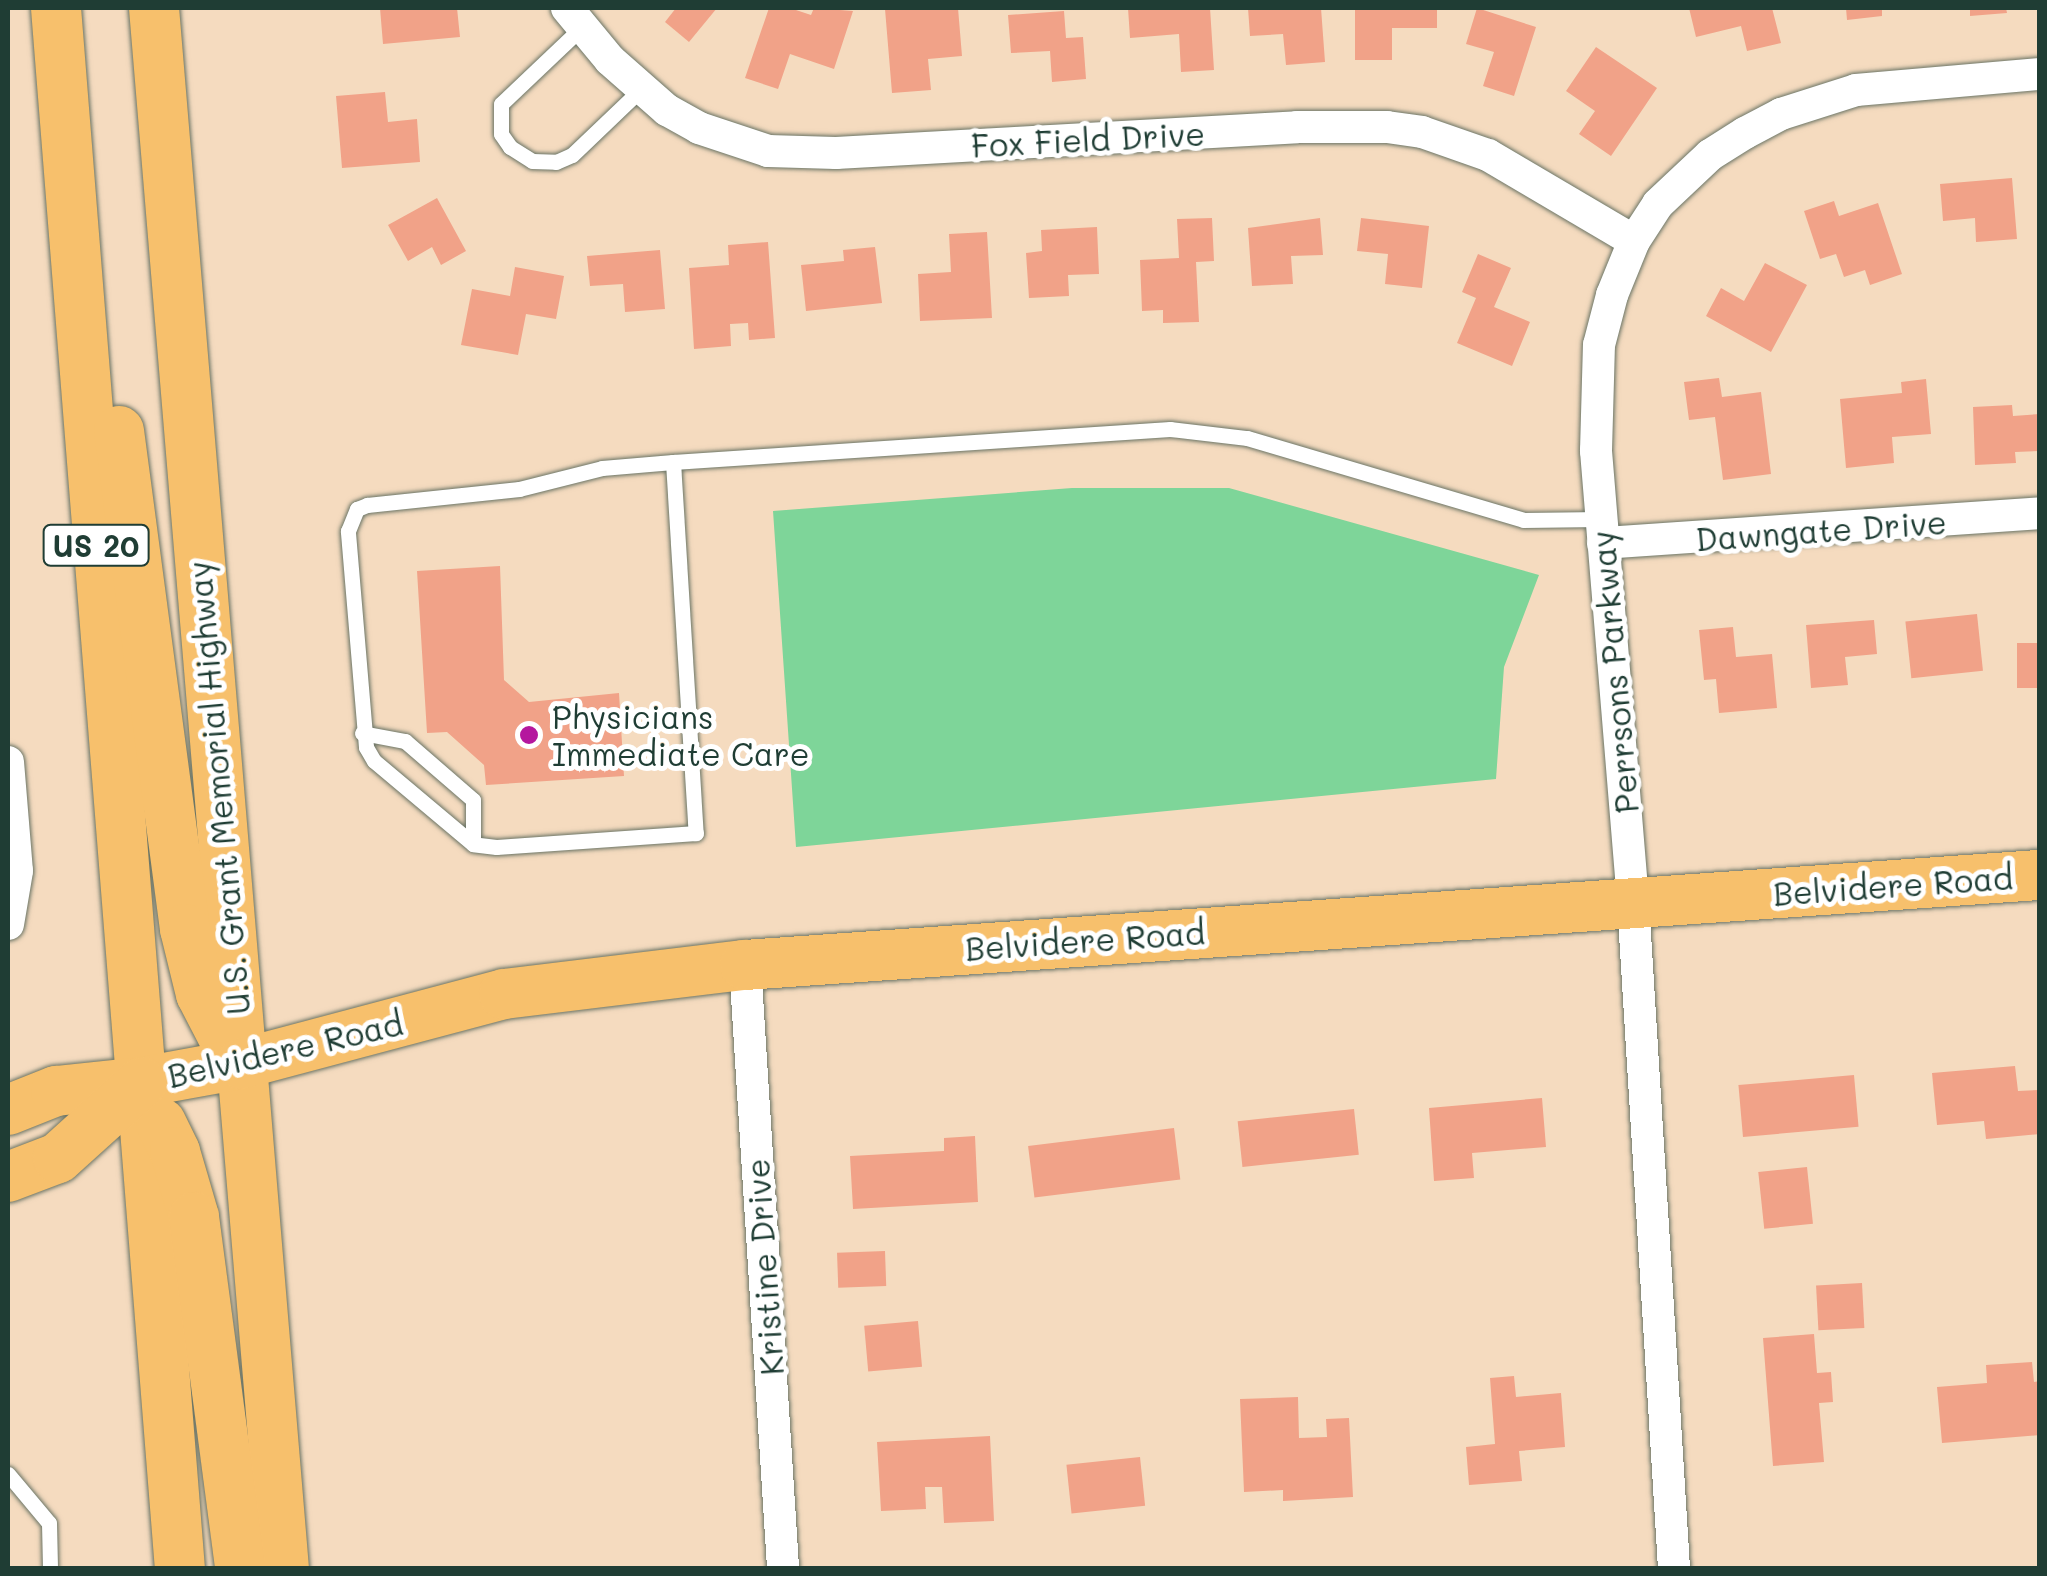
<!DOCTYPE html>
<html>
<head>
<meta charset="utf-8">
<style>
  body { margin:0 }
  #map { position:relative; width:2047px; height:1576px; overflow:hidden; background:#f5dbbf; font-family:Mali,sans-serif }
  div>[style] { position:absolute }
  .green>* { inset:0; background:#7ed599 }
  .building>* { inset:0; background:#f1a288; transform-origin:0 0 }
  .roads { filter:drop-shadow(0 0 2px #6a7465) drop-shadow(0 0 2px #6a7465) }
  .lane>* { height:15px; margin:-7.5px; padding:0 7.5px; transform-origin:7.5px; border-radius:7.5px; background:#fff }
  .street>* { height:32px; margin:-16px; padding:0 16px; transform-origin:16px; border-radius:16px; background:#fff }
  .primary>* { height:50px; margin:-25px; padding:0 25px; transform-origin:25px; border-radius:25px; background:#f7c06c }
  .dots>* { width:28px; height:28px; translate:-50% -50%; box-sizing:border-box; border:5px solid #fff; border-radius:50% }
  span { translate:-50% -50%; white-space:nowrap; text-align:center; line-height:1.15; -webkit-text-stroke:10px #fff; paint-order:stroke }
  .shield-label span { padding:2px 8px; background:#fff; border:2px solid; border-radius:8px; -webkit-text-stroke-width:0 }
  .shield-label { font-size:30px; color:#1f3d34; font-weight:700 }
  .street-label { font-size:32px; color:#1f3d34 }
  .poi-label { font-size:32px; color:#1f3d34 }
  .left { translate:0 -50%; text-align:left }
  .frame { position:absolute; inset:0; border:10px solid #1f3d34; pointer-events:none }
</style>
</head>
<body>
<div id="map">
  <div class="green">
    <i style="clip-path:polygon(1072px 488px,1229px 488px,1539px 575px,1504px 667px,1496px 779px,796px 847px,773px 511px)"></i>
  </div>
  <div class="building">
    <i style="clip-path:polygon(380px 8px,457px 8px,460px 37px,383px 44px)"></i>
    <i style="clip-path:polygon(676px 8px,717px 8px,689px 42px,665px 22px)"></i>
    <i style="clip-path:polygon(769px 8px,790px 8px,811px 15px,814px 8px,853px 11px,834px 69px,790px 54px,778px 89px,745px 78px)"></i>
    <i style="clip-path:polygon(906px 8px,958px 8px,962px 56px,928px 59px,931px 90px,892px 93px,885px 9px)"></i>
    <i style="clip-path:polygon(1128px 8px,1210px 8px,1214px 70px,1181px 72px,1179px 34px,1130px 38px)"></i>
    <i style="clip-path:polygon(1248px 8px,1321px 8px,1325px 62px,1286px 65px,1283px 34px,1250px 36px)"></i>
    <i style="clip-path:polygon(1355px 8px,1437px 8px,1437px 28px,1392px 28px,1392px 60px,1355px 60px)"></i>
    <i style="clip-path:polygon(1477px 8px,1536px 27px,1514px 96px,1483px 86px,1494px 52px,1466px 44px)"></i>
    <i style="clip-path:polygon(1689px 8px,1772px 8px,1781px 43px,1747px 51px,1741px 26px,1696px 37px)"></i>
    <i style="clip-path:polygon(1846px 8px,1882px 8px,1882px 16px,1847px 20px)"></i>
    <i style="clip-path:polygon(1970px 8px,2006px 8px,2007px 13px,1970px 16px)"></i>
    <i style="clip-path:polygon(1064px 11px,1066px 38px,1083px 37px,1086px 79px,1052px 82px,1050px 51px,1011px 53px,1008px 15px)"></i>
    <i style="clip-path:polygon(1596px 47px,1657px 88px,1611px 156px,1579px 134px,1595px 111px,1566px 91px)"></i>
    <i style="clip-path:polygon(385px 92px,388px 122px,417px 119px,420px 162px,342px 168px,336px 96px)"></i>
    <i style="clip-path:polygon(2012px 178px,2017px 239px,1976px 242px,1975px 218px,1943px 221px,1940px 184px)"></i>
    <i style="clip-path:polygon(437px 198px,466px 251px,441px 265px,432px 247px,408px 261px,388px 225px)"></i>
    <i style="clip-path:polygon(1834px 201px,1839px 216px,1878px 203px,1902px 274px,1870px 285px,1865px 270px,1844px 277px,1836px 254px,1820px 259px,1804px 211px)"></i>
    <i style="clip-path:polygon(1212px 218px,1214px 261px,1196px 262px,1199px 322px,1163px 323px,1163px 310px,1142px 311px,1140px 260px,1179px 258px,1177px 219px)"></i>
    <i style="clip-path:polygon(1320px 218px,1323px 255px,1291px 256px,1293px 284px,1252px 286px,1248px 228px)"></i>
    <i style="clip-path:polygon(1361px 218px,1429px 226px,1422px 288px,1385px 284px,1388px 254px,1357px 251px)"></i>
    <i style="clip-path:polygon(1097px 227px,1099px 274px,1068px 275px,1069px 296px,1029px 298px,1026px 253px,1042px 251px,1041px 230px)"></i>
    <i style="clip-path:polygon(987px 232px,992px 318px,920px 321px,918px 274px,951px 272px,949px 234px)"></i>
    <i style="clip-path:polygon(768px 242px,775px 338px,749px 340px,748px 323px,730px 324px,731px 346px,694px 349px,689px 268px,729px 265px,728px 245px)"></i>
    <i style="clip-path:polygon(875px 247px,882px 303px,806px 311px,801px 265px,844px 261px,843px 250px)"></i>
    <i style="clip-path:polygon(660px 250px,665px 309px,625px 312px,623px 284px,590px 286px,587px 256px)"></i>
    <i style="clip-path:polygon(1478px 254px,1511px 268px,1494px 307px,1530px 322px,1512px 366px,1457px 343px,1476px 298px,1462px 292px)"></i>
    <i style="clip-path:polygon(1765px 263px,1807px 285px,1771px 352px,1706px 316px,1721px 288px,1744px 301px)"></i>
    <i style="clip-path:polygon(515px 267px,564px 276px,556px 319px,526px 314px,518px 355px,461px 345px,472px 289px,510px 296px)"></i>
    <i style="clip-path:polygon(1719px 378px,1722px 397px,1761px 392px,1771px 474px,1723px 480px,1715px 417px,1689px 420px,1684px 382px)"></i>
    <i style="clip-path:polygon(1926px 379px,1931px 434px,1892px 437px,1894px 463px,1846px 468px,1840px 399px,1902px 393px,1901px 382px)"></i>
    <i style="clip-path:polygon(2012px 405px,2013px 416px,2040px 414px,2040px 451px,2015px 452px,2016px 463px,1975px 465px,1973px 407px)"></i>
    <i style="clip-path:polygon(500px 566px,504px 680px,529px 702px,619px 693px,624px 776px,486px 785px,484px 765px,447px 732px,427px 733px,417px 571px)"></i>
    <i style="left:1977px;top:614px;width:57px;height:72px;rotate:84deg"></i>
    <i style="clip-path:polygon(1874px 620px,1877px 654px,1845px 657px,1848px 685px,1811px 688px,1806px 625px)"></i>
    <i style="clip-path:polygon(1733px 627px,1736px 657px,1772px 654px,1777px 708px,1719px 713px,1716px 679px,1704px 680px,1699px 630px)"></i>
    <i style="left:2040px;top:643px;width:45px;height:23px;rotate:90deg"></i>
    <i style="clip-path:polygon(2015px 1066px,2018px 1091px,2040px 1090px,2040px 1134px,1986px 1139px,1984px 1121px,1937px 1125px,1932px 1073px)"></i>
    <i style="left:1854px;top:1075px;width:52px;height:116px;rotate:85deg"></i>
    <i style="clip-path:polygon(1542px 1098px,1546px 1147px,1472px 1153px,1474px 1178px,1434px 1181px,1429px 1108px)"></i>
    <i style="left:1354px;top:1109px;width:46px;height:117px;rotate:84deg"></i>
    <i style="left:1174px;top:1128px;width:52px;height:147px;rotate:83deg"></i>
    <i style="clip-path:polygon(975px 1136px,978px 1202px,853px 1209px,850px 1156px,944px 1151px,944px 1138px)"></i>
    <i style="left:1807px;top:1167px;width:57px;height:49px;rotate:84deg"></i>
    <i style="left:885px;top:1251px;width:35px;height:48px;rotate:88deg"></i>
    <i style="left:1862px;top:1283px;width:45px;height:46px;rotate:87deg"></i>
    <i style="left:918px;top:1321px;width:46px;height:54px;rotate:85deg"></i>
    <i style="clip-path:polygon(1814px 1334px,1817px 1373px,1831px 1372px,1833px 1402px,1819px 1403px,1824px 1462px,1773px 1466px,1763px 1338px)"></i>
    <i style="clip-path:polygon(2032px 1362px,2034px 1382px,2040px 1381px,2040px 1435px,1942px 1443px,1937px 1387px,1987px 1383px,1986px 1365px)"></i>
    <i style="clip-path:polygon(1514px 1376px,1516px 1397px,1561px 1393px,1565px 1447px,1519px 1451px,1522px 1481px,1469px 1485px,1466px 1447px,1495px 1444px,1490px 1378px)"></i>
    <i style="clip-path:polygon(1298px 1397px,1299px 1438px,1327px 1437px,1326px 1419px,1349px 1418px,1353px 1497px,1283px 1501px,1283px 1490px,1244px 1492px,1240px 1399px)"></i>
    <i style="clip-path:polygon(990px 1436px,994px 1521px,944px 1523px,942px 1487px,925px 1487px,926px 1509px,881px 1511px,877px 1442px)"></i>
    <i style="left:1140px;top:1457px;width:49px;height:74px;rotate:84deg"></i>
  </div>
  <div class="roads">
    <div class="lane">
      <i style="left:581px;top:28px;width:110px;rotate:136.5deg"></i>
      <i style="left:501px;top:104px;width:30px;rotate:90deg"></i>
      <i style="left:501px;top:134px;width:16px;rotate:55deg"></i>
      <i style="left:510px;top:147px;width:26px;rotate:32deg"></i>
      <i style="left:532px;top:161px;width:24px;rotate:2deg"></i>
      <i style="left:556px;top:162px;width:17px;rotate:-24deg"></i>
      <i style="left:572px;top:155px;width:95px;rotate:-43.7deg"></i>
      <i style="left:673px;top:462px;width:372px;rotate:86.5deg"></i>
      <i style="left:696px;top:833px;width:200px;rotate:176deg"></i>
      <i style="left:496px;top:847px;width:23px;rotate:-173deg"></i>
      <i style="left:473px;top:844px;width:129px;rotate:-140deg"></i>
      <i style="left:374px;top:761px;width:16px;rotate:-120deg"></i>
      <i style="left:366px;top:747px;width:217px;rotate:-94.8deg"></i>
      <i style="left:348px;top:531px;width:24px;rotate:-68deg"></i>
      <i style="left:357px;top:509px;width:11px;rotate:-22deg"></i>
      <i style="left:367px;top:505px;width:153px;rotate:-6deg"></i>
      <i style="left:519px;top:489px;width:86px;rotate:-14.2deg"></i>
      <i style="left:602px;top:468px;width:71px;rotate:-4.8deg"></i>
      <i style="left:673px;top:462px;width:498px;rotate:-3.8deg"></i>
      <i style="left:1170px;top:429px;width:78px;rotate:6.7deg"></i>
      <i style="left:1247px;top:438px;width:288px;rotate:16.5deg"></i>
      <i style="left:1523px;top:520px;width:78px;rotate:-0.7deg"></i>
      <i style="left:362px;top:733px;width:44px;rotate:10.5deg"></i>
      <i style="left:405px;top:741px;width:90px;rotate:40.9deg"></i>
      <i style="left:473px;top:800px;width:44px;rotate:90deg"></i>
      <i style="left:8px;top:1474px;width:64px;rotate:50.1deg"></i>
      <i style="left:49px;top:1523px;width:45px;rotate:88.7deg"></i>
    </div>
    <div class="street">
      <i style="left:567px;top:8px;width:67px;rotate:50.4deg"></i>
      <i style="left:610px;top:60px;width:76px;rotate:41.3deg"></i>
      <i style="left:667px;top:110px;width:37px;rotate:29deg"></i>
      <i style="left:699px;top:128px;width:73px;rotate:18.4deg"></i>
      <i style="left:768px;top:151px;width:68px;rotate:1.7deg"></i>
      <i style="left:836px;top:153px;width:462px;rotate:-3.2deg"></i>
      <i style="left:1297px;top:127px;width:90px"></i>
      <i style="left:1387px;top:127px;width:35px;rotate:8deg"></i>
      <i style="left:1422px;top:132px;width:70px;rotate:19.2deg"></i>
      <i style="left:1488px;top:155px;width:169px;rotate:30.5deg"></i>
      <i style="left:1603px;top:543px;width:438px;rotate:-3.9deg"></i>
      <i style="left:8px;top:762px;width:109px;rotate:85.3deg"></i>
      <i style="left:17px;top:871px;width:54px;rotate:99.6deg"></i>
      <i style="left:745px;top:965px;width:604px;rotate:86.39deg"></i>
      <i style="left:1674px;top:1568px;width:668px;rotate:-93.52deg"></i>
      <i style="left:1633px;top:901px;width:452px;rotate:-94.7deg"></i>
      <i style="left:1596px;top:451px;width:106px;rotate:-88.4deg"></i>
      <i style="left:1599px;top:345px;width:52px;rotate:-75.4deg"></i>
      <i style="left:1612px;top:295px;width:58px;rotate:-67.8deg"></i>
      <i style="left:1634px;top:241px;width:44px;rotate:-57deg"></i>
      <i style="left:1658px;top:204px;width:71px;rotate:-43.3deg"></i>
      <i style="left:1710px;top:155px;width:41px;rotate:-32.2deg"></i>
      <i style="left:1745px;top:133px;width:41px;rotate:-27.8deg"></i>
      <i style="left:1781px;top:114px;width:79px;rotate:-17.7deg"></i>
      <i style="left:1856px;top:90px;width:185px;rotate:-5deg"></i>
    </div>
    <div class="primary">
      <i style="left:56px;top:8px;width:1565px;rotate:85.46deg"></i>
      <i style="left:154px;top:8px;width:1565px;rotate:85.24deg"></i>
      <i style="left:119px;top:431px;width:502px;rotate:82.45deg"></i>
      <i style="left:185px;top:929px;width:67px;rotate:76.2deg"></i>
      <i style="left:201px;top:994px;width:61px;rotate:62.6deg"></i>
      <i style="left:8px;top:1110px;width:52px;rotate:-21.6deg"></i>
      <i style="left:56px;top:1091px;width:86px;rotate:-6deg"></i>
      <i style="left:142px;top:1082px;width:101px;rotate:-10.3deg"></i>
      <i style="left:241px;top:1064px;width:272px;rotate:-14.9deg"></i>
      <i style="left:504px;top:994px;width:243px;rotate:-6.9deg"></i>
      <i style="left:745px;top:965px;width:1298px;rotate:-3.98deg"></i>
      <i style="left:161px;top:1123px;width:32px;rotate:64deg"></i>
      <i style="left:175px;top:1152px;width:68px;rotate:73.7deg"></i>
      <i style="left:194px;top:1217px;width:354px;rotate:82.5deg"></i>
      <i style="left:8px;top:1177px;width:53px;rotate:-20.8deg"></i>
      <i style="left:58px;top:1158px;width:113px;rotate:-42.1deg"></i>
    </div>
  </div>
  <div class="dots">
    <i style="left:529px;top:735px;background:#b5179e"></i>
  </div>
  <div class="shield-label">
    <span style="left:96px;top:545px">US 20</span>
  </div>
  <div class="street-label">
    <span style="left:1088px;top:139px;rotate:-3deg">Fox Field Drive</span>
    <span style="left:1821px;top:530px;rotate:-4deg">Dawngate Drive</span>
    <span style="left:1614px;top:672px;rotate:-95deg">Perrsons Parkway</span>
    <span style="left:218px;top:788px;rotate:-95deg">U.S. Grant Memorial Highway</span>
    <span style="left:1893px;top:885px;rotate:-4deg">Belvidere Road</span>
    <span style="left:1085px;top:940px;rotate:-4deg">Belvidere Road</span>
    <span style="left:285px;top:1049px;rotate:-13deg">Belvidere Road</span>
    <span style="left:764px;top:1267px;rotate:-94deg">Kristine Drive</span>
  </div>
  <div class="poi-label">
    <span class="left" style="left:552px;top:735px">Physicians<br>Immediate Care</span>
  </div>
  <div class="frame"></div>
</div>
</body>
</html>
